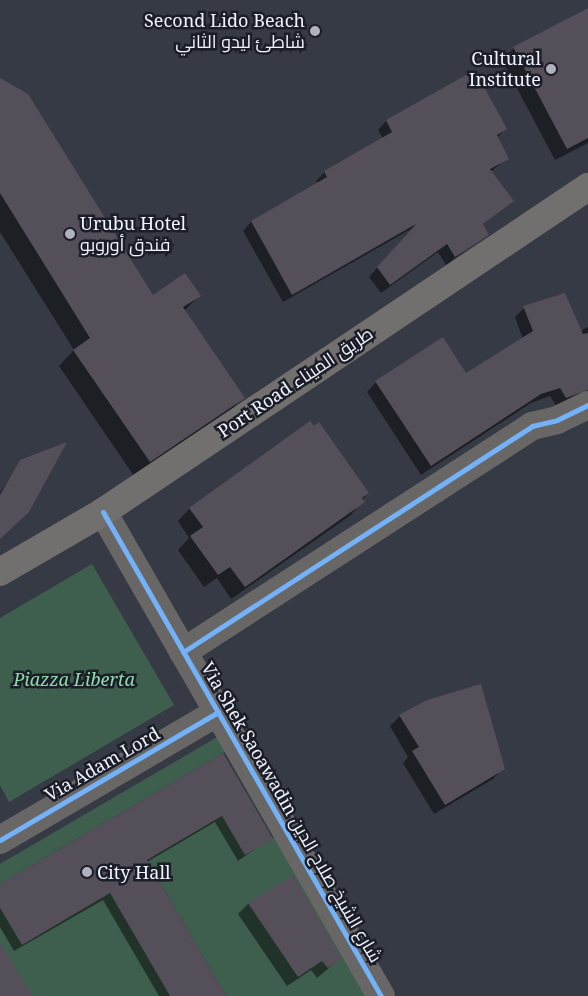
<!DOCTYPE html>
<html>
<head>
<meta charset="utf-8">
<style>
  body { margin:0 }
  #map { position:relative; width:588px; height:996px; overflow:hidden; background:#363a44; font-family:"Noto Serif",Cairo,serif }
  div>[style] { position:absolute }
  .green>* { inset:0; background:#3f5f4e }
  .shadow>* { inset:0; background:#0007 }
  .building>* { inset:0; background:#554f5a }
  .minor>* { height:28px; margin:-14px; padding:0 14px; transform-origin:14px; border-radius:14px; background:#686766 }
  .major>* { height:28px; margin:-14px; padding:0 14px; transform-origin:14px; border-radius:14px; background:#72706f }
  .cycleway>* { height:5px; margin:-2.5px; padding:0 2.5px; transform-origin:2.5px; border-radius:2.5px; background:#73b2f8 }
  .dots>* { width:14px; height:14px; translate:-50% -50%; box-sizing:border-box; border:2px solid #1b1e27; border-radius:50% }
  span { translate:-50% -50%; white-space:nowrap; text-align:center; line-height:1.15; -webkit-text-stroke:5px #1b1e27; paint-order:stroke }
  .poi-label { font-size:18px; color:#f0f3fe }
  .right { translate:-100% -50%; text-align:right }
  .left { translate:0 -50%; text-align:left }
  .street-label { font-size:18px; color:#f0f3fe }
  .park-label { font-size:18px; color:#8ddaad; font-style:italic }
</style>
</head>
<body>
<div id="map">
  <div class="green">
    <i style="clip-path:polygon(92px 564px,174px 705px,9px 802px,0 785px,0 618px)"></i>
    <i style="clip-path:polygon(231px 729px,389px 996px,226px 996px,147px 860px,222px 816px,245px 854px,285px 831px,235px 746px,0 884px,0 864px)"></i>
    <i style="clip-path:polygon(110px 893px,170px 996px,0 996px,0 908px,22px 945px)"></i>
  </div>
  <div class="shadow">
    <i style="clip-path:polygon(588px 8px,588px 143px,555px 160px,502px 60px,514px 48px)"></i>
    <i style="clip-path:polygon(474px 72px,505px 129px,497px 138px,508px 158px,490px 172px,512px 201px,482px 225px,487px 234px,446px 265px,438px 252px,381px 293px,369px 277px,411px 229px,283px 302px,243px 231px,251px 222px,318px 184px,316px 181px,325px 172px,383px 139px,378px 130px,386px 121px)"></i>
    <i style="clip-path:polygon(0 79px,152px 297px,199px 296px,184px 311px,243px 398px,228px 413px,134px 476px,59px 366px,74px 350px,0 232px)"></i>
    <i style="clip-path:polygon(524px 308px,580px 331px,588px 327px,588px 392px,557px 407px,550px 396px,531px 403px,421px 475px,367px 392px,376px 382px,466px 375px,523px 339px,515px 317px)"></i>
    <i style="clip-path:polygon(21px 461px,0 531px,0 493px)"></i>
    <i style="clip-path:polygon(368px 493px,351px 515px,231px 599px,217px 578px,204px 587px,178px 550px,189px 538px,178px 521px,190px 508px)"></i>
    <i style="clip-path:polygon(400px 716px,503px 768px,493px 779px,434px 814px,403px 763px,408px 757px,390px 726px)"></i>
    <i style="clip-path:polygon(223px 754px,271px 838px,238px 861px,215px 822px,147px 862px,225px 996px,159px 996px,103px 900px,14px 951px,0 927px,0 885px)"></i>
    <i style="clip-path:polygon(293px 876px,340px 959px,317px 978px,311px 970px,287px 986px,238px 914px,248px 904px)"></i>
  </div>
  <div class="building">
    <i style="clip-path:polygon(588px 8px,588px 138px,567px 149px,513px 47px)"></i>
    <i style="clip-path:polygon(475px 70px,507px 129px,497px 135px,509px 159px,490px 169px,514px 201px,483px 224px,489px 235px,455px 257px,447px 244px,390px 285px,377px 267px,416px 224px,292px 295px,251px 221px,327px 177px,324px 171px,392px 132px,386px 120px)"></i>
    <i style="clip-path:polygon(0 78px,28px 94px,153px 295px,185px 273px,201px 296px,183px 307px,245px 398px,150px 462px,73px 350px,90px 338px,0 193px)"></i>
    <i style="clip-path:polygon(565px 293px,583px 334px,588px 333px,588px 390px,566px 398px,560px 388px,541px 394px,431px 466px,375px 381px,443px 337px,466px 373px,533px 331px,523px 306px)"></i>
    <i style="clip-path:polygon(310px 421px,314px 426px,319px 422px,369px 493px,362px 498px,365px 502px,245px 587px,230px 567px,218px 575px,190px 536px,203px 527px,189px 508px)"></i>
    <i style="clip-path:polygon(67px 442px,29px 512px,0 539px,0 495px,20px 460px)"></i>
    <i style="clip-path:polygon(481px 684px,505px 769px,445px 805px,412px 751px,419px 747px,399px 715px,427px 700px)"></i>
    <i style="clip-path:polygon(223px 753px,273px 839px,245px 855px,222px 816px,147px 860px,226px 996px,170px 996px,110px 893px,22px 945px,0 908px,0 884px)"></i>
    <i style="clip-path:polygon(293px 875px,342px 959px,328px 968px,322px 961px,298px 977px,248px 903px)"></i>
    <i style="clip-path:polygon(0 942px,32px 996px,0 996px)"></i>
  </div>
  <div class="minor">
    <i style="left:103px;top:512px;width:558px;rotate:60.13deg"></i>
    <i style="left:183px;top:652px;width:416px;rotate:-32.9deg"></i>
    <i style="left:532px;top:426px;width:26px;rotate:-13deg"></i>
    <i style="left:557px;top:420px;width:34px;rotate:-26deg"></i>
    <i style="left:0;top:840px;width:253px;rotate:-30.4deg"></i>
  </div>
  <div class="major">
    <i style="left:0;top:572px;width:119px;rotate:-30.2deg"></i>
    <i style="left:103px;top:512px;width:584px;rotate:-33.83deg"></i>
  </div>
  <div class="cycleway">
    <i style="left:103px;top:512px;width:558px;rotate:60.13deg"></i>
    <i style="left:183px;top:652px;width:416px;rotate:-32.9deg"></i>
    <i style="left:532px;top:426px;width:26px;rotate:-13deg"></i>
    <i style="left:557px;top:420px;width:34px;rotate:-26deg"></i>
    <i style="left:0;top:840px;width:253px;rotate:-30.4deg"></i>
  </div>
  <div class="dots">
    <i style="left:315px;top:31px;background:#afb2bd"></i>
    <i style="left:551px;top:69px;background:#afb2bd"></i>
    <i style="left:70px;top:234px;background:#afb2bd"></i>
    <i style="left:87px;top:872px;background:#afb2bd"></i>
  </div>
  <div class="poi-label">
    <span class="right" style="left:305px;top:31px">Second Lido Beach<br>شاطئ ليدو الثاني</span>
    <span class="right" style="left:541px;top:69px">Cultural<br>Institute</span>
    <span class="left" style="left:80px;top:234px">Urubu Hotel<br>فندق أوروبو</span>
    <span class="left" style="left:97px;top:872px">City Hall</span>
  </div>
  <div class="street-label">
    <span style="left:295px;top:382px;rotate:-34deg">Port Road طريق الميناء</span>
    <span style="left:102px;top:764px;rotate:-30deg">Via Adam Lord</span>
    <span style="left:292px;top:812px;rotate:60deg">Via Shek Saoawadin شارع الشيخ صلاح الدين</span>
  </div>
  <div class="park-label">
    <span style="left:74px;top:679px">Piazza Liberta</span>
  </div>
</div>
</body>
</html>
